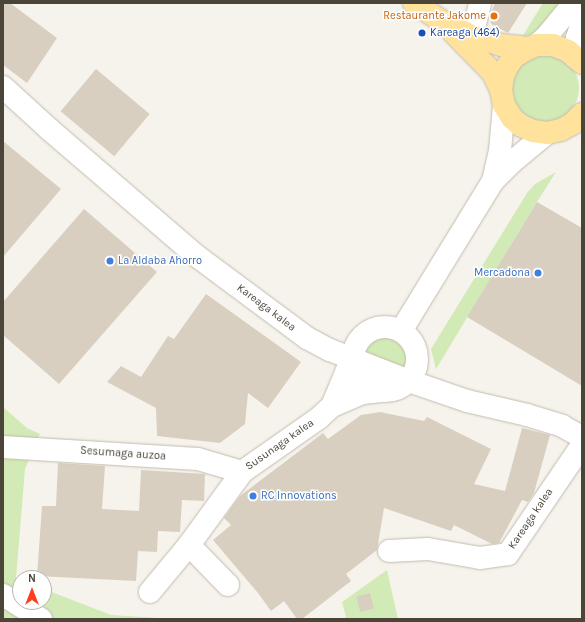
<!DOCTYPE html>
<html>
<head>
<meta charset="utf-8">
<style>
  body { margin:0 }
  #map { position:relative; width:585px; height:622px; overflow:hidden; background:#f6f3ec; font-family:Karla,sans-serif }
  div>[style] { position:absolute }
  .green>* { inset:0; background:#d2eab5 }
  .round { border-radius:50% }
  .building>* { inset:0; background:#d8cfc1; transform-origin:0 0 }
  .roads { filter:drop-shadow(0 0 1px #c2bbae) drop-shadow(0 0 1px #c2bbae) }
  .minor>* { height:22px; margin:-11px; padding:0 11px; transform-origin:11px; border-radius:11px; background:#fff }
  .minor>.ring { margin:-11px; padding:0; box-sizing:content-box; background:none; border:22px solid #fff; border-radius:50% }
  .major>* { height:22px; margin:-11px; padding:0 11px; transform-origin:11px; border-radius:11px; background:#ffe39c }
  .dots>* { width:11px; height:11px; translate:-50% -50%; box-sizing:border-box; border:2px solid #fff; border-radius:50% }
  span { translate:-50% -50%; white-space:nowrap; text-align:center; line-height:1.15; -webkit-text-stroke:3px #fff; paint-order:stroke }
  .food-label { font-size:11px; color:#c56008 }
  .right { translate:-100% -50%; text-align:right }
  .transit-label { font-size:11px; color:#164399 }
  .left { translate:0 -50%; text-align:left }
  .shop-label { font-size:11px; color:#366cbe }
  .street-label { font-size:11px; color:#4b4439 }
  .frame { position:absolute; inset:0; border:4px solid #4b4439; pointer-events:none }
  .north { position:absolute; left:12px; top:570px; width:40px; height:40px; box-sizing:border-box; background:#fff; border:1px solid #b7b4b0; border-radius:50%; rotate:0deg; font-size:11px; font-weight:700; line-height:16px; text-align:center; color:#4b4439 }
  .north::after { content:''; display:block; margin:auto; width:14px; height:18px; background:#fc3f1d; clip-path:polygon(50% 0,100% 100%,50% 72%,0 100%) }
</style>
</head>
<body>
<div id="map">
  <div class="green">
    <i style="clip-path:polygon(543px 3px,562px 3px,536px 33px,522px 37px)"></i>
    <i class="round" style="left:511px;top:54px;width:68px;height:68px"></i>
    <i style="clip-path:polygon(556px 172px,537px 202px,436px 369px,431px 349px,527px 193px,535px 184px)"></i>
    <i style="clip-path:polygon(378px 337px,390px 337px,402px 343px,409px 353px,409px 364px,402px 372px,361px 357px,368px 343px)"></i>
    <i style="clip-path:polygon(3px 407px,27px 428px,40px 434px,25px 469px,16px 578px,20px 580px,20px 602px,44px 602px,44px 589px,111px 615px,175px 619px,3px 619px)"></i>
    <i style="clip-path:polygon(387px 570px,398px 619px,342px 619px,346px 617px,342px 602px)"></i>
  </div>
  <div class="building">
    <i style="clip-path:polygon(3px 3px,10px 3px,57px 38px,27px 83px,3px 65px)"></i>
    <i style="clip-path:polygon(495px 3px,527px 3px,508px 33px,491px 24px,490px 17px)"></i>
    <i style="left:96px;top:69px;width:70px;height:55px;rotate:40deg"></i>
    <i style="clip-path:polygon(3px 141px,61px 189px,3px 257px)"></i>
    <i style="clip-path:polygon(537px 202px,582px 228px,582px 386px,467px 317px)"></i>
    <i style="clip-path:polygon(84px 209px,157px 272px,59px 384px,3px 335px,3px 302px)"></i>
    <i style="clip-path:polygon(206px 294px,301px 362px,268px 408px,248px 393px,245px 424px,220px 443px,157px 436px,156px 408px,107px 382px,121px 366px,141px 377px,168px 336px,174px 339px)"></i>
    <i style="clip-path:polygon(380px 412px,424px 421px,427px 417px,491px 449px,474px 484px,505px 491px,522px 428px,550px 435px,534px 493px,528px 502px,522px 500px,499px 543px,492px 544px,454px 525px,451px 531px,384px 508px,377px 550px,346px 574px,351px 581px,302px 619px,297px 619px,284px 601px,271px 611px,258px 593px,213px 540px,231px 525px,224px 518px,240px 496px,323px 433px,328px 439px,361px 415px)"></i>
    <i style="clip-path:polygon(58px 463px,105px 466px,102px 509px,139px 511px,141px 470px,205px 474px,204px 501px,182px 500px,180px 532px,158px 531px,157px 552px,138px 551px,136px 581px,37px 576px,42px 506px,56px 506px)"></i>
    <i style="left:370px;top:593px;width:16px;height:14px;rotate:76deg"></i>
  </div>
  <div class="roads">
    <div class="minor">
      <i style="left:472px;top:36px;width:34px;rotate:-76deg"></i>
      <i style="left:537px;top:45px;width:12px;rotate:-42deg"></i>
      <i style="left:546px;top:37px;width:44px;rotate:-50.5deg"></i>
      <i style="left:575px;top:57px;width:19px;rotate:-84deg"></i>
      <i style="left:577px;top:38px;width:16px;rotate:-72deg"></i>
      <i style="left:3px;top:87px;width:62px;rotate:42.4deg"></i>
      <i style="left:49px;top:129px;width:196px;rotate:40.7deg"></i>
      <i style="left:198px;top:257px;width:136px;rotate:36.6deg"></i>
      <i style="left:307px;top:338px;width:26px;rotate:28deg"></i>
      <i style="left:330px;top:350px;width:85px;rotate:21.4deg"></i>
      <i style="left:409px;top:381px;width:61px;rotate:19deg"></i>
      <i style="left:467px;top:401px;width:62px;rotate:13.1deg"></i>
      <i style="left:527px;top:415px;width:37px;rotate:17deg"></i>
      <i style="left:562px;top:426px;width:23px;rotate:29deg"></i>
      <i style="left:493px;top:181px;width:31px;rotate:-77deg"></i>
      <i style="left:500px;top:151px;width:46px;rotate:-85deg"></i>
      <i class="ring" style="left:353px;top:327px;width:42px;height:42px"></i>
      <i style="left:401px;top:331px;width:176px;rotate:-58.5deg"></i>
      <i style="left:493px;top:181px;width:27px;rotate:-45deg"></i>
      <i style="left:512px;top:162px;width:45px;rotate:-39.6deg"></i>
      <i style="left:352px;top:358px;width:52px;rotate:112.6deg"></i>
      <i style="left:332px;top:406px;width:34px;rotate:-23deg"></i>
      <i style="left:363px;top:393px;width:18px;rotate:-6deg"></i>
      <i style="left:3px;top:447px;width:195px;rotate:3.5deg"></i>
      <i style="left:198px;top:459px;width:46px;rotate:16.5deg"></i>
      <i style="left:389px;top:551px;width:39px;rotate:-3deg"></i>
      <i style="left:428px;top:549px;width:53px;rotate:9.8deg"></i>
      <i style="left:480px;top:558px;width:28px;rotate:-8deg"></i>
      <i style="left:508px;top:554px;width:132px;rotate:-55.8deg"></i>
      <i style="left:228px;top:585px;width:56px;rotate:-134.3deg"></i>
      <i style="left:189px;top:545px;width:90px;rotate:-54deg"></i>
      <i style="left:242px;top:472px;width:94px;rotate:-35deg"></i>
      <i style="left:319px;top:418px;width:18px;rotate:-43deg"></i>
      <i style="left:150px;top:592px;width:61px;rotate:-50.3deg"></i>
      <i style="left:3px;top:595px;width:45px;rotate:32.3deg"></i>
    </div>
    <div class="major">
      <i style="left:414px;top:3px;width:31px;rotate:33deg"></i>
      <i style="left:440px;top:20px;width:36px;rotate:27deg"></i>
      <i style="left:472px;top:36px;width:30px;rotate:17deg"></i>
      <i style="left:501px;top:45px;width:28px;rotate:6deg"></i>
      <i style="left:453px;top:32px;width:57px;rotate:45.7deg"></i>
      <i style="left:493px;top:73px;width:19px;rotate:65deg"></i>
      <i style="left:582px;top:63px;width:18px;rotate:-139deg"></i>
      <i style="left:568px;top:51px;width:16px;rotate:-158deg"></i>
      <i style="left:553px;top:45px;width:16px;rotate:180deg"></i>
      <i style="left:537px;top:45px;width:9px;rotate:159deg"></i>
      <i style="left:529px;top:48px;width:16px;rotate:150deg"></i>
      <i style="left:515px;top:56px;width:11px;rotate:128deg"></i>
      <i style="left:508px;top:65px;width:12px;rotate:114deg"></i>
      <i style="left:503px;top:76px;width:14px;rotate:98deg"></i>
      <i style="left:501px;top:90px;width:15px;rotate:79deg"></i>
      <i style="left:504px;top:105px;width:15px;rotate:58deg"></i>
      <i style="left:512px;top:118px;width:11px;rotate:41deg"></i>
      <i style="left:520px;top:125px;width:14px;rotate:25deg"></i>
      <i style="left:533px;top:131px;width:14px;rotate:8deg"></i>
      <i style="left:547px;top:133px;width:14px;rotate:-12deg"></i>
      <i style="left:561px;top:130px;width:13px;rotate:-29deg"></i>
      <i style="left:572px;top:124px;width:14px;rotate:-45deg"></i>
    </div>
  </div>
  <div class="dots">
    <i style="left:494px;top:16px;background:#e8710a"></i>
    <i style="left:422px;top:33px;background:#1a4fb4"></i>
    <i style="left:110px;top:261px;background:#3f7fe0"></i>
    <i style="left:538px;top:273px;background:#3f7fe0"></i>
    <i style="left:253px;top:496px;background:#3f7fe0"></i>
  </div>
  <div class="food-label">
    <span class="right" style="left:486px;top:16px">Restaurante Jakome</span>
  </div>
  <div class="transit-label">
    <span class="left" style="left:430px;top:33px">Kareaga (464)</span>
  </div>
  <div class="shop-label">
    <span class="left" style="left:118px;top:261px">La Aldaba Ahorro</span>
    <span class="right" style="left:530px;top:273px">Mercadona</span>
    <span class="left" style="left:261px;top:496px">RC Innovations</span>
  </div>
  <div class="street-label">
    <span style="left:266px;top:308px;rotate:37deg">Kareaga kalea</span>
    <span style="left:280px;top:445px;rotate:-35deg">Susunaga kalea</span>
    <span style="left:123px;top:454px;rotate:4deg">Sesumaga auzoa</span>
    <span style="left:531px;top:519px;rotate:-56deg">Kareaga kalea</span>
  </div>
  <div class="frame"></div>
  <div class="north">N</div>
</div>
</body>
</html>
